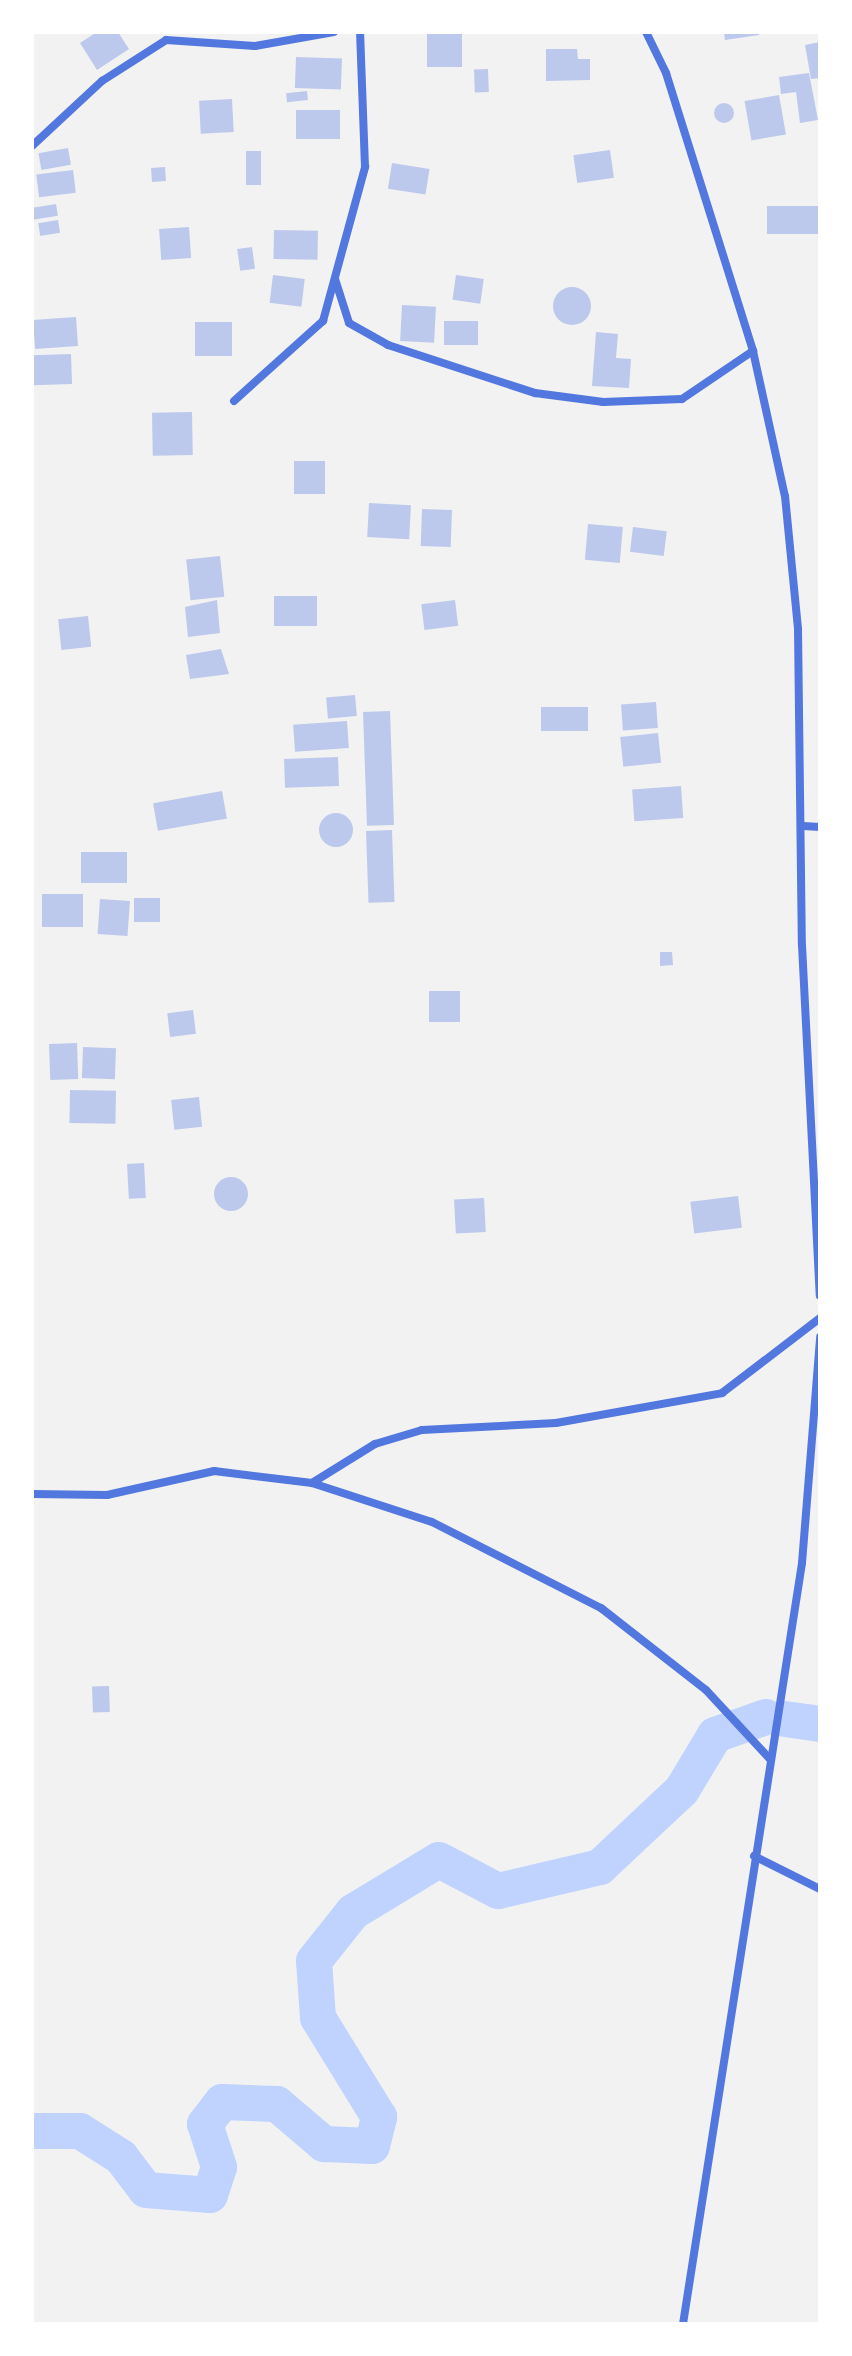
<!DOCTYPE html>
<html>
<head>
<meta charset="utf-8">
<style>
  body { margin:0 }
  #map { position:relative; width:852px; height:2356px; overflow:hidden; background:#f2f2f2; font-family:"Playfair Display",serif }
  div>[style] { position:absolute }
  .river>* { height:36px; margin:-18px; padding:0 18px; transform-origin:18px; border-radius:18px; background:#bfd3fe }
  .building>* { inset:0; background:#bdc9ec; transform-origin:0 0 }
  .round { border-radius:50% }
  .minor>* { height:8px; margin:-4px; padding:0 4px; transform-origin:4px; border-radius:4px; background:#5277de }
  span { translate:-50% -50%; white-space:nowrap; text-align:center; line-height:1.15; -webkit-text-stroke:6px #fff; paint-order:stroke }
  .frame { position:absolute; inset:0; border:34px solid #fff; pointer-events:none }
</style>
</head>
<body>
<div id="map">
  <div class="river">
    <i style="left:785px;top:1719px;width:35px;rotate:8deg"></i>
    <i style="left:32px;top:2131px;width:48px"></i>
    <i style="left:80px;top:2131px;width:49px;rotate:32.4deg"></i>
    <i style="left:121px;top:2157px;width:41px;rotate:52.9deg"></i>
    <i style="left:146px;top:2190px;width:64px;rotate:4.5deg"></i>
    <i style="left:210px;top:2195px;width:29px;rotate:-72deg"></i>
    <i style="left:219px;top:2167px;width:45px;rotate:-108deg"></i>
    <i style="left:205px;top:2124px;width:28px;rotate:-52deg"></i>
    <i style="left:222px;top:2102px;width:55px;rotate:2.1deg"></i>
    <i style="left:277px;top:2104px;width:62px;rotate:40.4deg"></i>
    <i style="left:324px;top:2144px;width:48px;rotate:2.4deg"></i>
    <i style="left:372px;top:2146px;width:30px;rotate:-76deg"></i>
    <i style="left:379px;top:2117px;width:116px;rotate:-121.6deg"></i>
    <i style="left:318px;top:2018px;width:57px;rotate:-94deg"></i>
    <i style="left:314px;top:1961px;width:63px;rotate:-51.5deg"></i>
    <i style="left:353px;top:1912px;width:100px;rotate:-31.2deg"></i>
    <i style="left:439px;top:1860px;width:67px;rotate:27.7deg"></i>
    <i style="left:498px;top:1891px;width:105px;rotate:-13.2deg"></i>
    <i style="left:600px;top:1867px;width:112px;rotate:-43.2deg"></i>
    <i style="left:682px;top:1790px;width:64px;rotate:-59deg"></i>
    <i style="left:715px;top:1735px;width:54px;rotate:-19.4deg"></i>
  </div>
  <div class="building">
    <i style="clip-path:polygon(97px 32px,118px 32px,129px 49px,97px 70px,80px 43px)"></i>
    <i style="left:427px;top:32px;width:35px;height:35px"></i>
    <i style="clip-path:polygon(724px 32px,759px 32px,759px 35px,725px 40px)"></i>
    <i style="clip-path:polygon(820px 42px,820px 78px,811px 79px,805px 45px)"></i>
    <i style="clip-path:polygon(546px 49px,577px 49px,578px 59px,590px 59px,590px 80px,546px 81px)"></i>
    <i style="left:296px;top:57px;width:46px;height:31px;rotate:2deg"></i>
    <i style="left:488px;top:69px;width:23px;height:14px;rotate:88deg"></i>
    <i style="clip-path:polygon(809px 73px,818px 120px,800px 123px,796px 92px,781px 94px,779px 77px)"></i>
    <i style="left:307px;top:91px;width:9px;height:21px;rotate:84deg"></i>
    <i style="left:779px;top:95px;width:40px;height:35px;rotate:80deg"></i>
    <i style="left:232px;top:99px;width:33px;height:33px;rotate:87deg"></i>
    <i class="round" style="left:714px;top:103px;width:20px;height:20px"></i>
    <i style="left:296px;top:110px;width:44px;height:29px"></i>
    <i style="left:68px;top:148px;width:17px;height:30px;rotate:80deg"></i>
    <i style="left:610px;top:150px;width:28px;height:37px;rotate:82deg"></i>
    <i style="left:246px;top:151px;width:15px;height:34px"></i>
    <i style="left:392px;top:163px;width:38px;height:26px;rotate:9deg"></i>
    <i style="left:165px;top:167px;width:14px;height:14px;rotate:86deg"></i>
    <i style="left:73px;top:170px;width:23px;height:37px;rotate:83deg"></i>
    <i style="left:56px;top:204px;width:12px;height:25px;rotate:81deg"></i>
    <i style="left:820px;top:206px;width:28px;height:53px;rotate:90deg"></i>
    <i style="left:58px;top:220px;width:13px;height:20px;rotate:81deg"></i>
    <i style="left:189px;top:227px;width:31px;height:30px;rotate:86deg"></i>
    <i style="left:274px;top:230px;width:44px;height:29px;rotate:1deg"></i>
    <i style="left:252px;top:247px;width:22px;height:15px;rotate:82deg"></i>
    <i style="left:273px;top:275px;width:32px;height:28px;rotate:7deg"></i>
    <i style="left:456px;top:275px;width:28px;height:25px;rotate:8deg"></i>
    <i class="round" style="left:553px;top:287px;width:38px;height:38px"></i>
    <i style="left:402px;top:305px;width:34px;height:36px;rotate:3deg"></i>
    <i style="left:76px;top:317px;width:29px;height:43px;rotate:86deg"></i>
    <i style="left:444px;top:321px;width:34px;height:24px"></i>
    <i style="left:232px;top:322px;width:34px;height:37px;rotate:90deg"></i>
    <i style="clip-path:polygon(596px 332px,618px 334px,616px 358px,631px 359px,629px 388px,592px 386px)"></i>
    <i style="left:71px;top:354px;width:30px;height:39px;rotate:88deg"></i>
    <i style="left:192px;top:412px;width:43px;height:40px;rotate:89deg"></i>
    <i style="left:294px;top:461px;width:31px;height:33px"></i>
    <i style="left:369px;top:503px;width:42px;height:34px;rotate:3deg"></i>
    <i style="left:422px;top:509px;width:30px;height:37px;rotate:2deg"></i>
    <i style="left:588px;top:524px;width:35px;height:36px;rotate:5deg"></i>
    <i style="left:633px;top:527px;width:34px;height:25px;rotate:7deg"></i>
    <i style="left:220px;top:556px;width:41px;height:34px;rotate:84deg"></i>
    <i style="left:317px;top:596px;width:30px;height:43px;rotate:90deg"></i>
    <i style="clip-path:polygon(217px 600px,220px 633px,188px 637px,185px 607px)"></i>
    <i style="left:455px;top:600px;width:26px;height:34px;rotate:83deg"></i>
    <i style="left:88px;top:616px;width:31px;height:30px;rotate:84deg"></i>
    <i style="clip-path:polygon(221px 649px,229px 674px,190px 679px,186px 655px)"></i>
    <i style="left:355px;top:695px;width:21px;height:29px;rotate:85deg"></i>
    <i style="left:656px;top:702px;width:26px;height:35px;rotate:86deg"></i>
    <i style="left:541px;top:707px;width:47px;height:24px"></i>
    <i style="left:390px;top:711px;width:114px;height:27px;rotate:88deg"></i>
    <i style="left:347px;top:721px;width:27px;height:54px;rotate:86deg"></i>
    <i style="left:658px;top:733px;width:30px;height:38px;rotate:84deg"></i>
    <i style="left:338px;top:757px;width:29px;height:54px;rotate:88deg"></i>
    <i style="left:681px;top:786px;width:32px;height:49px;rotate:86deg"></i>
    <i style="left:222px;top:791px;width:28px;height:70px;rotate:80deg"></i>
    <i class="round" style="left:319px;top:813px;width:34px;height:34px"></i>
    <i style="left:392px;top:830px;width:72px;height:26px;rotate:88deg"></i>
    <i style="left:81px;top:852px;width:46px;height:31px"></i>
    <i style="left:83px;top:894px;width:33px;height:41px;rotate:90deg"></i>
    <i style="left:134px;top:898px;width:26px;height:24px"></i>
    <i style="left:100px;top:899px;width:30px;height:35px;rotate:4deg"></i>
    <i style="clip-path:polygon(660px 952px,672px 952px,673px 965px,660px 966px)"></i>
    <i style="left:429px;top:991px;width:31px;height:31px"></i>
    <i style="left:193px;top:1010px;width:24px;height:26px;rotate:83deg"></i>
    <i style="left:77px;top:1043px;width:36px;height:28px;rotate:88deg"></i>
    <i style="left:83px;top:1047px;width:33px;height:31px;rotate:2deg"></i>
    <i style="left:70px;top:1090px;width:46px;height:33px;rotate:1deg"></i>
    <i style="left:199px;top:1097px;width:30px;height:28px;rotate:84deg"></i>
    <i style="left:144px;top:1163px;width:35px;height:17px;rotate:87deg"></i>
    <i class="round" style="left:214px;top:1177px;width:34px;height:34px"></i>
    <i style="left:738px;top:1196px;width:32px;height:48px;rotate:83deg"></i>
    <i style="left:484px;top:1198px;width:34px;height:30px;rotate:87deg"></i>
    <i style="left:109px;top:1686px;width:26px;height:17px;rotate:88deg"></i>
  </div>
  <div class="minor">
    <i style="left:646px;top:32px;width:46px;rotate:64deg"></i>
    <i style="left:666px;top:73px;width:291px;rotate:72.6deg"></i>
    <i style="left:753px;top:351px;width:148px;rotate:77.6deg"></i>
    <i style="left:785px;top:496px;width:134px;rotate:84.4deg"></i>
    <i style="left:798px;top:629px;width:316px;rotate:89.3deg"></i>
    <i style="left:802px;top:945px;width:351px;rotate:87.1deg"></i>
    <i style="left:32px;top:146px;width:96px;rotate:-42.9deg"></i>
    <i style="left:102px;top:81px;width:76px;rotate:-32.6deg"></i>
    <i style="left:166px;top:40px;width:89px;rotate:3.9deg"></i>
    <i style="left:255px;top:46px;width:80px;rotate:-10deg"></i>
    <i style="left:335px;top:279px;width:46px;rotate:72.3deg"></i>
    <i style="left:349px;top:323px;width:45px;rotate:29.4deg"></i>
    <i style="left:388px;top:345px;width:155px;rotate:18.1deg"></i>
    <i style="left:535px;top:393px;width:69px;rotate:7.5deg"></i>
    <i style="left:603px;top:402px;width:79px;rotate:-2.2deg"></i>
    <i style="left:682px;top:399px;width:86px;rotate:-34.1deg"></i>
    <i style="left:234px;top:401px;width:120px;rotate:-42deg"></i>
    <i style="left:323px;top:321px;width:160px;rotate:-74.7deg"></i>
    <i style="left:365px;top:167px;width:135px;rotate:-92.1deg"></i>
    <i style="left:803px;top:826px;width:17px;rotate:3deg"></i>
    <i style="left:312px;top:1483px;width:126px;rotate:18deg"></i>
    <i style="left:432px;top:1522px;width:190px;rotate:27deg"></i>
    <i style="left:601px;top:1608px;width:133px;rotate:38deg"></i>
    <i style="left:706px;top:1690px;width:94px;rotate:47.2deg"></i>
    <i style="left:32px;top:1494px;width:75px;rotate:0.8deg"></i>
    <i style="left:107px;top:1495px;width:110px;rotate:-12.6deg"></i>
    <i style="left:214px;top:1471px;width:99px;rotate:7deg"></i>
    <i style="left:312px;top:1483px;width:74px;rotate:-31.8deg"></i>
    <i style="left:375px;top:1444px;width:49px;rotate:-16.6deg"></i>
    <i style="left:422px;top:1430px;width:134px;rotate:-3deg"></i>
    <i style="left:556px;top:1423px;width:169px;rotate:-10.2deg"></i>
    <i style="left:722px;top:1393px;width:123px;rotate:-37.4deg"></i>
    <i style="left:754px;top:1856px;width:74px;rotate:26.6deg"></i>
    <i style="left:683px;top:2324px;width:770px;rotate:-81.11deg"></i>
    <i style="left:802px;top:1563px;width:227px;rotate:-85.4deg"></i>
  </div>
  <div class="frame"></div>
</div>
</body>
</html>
